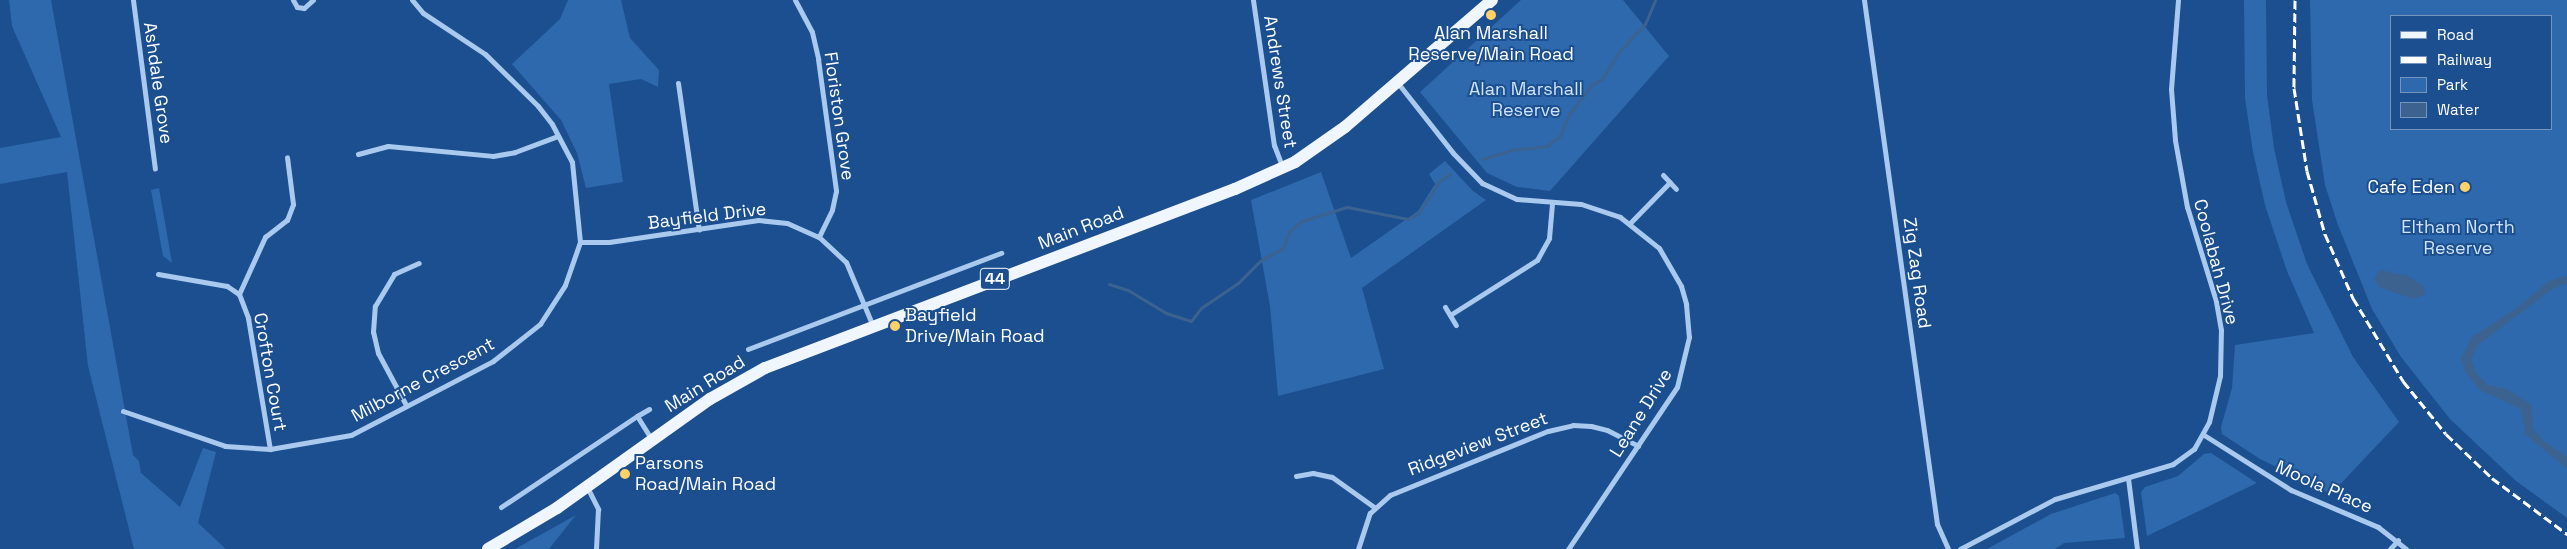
<!DOCTYPE html>
<html>
<head>
<meta charset="utf-8">
<style>
  body { margin:0 }
  #map { position:relative; width:2567px; height:549px; overflow:hidden; background:#1b4f8f; font-family:"Space Grotesk",sans-serif }
  div>[style] { position:absolute }
  .green>* { inset:0; background:#2e69ad }
  .water>* { inset:0; background:#3c6290 }
  .stream>* { height:3px; margin:-1.5px; padding:0 1.5px; transform-origin:1.5px; border-radius:1.5px; background:#3c6290 }
  .street>* { height:5px; margin:-2.5px; padding:0 2.5px; transform-origin:2.5px; border-radius:2.5px; background:#a9c9ee }
  .primary>* { height:12px; margin:-6px; padding:0 6px; transform-origin:6px; border-radius:6px; background:#f0f6ff }
  .rail>* { height:3px; margin-top:-1.5px; transform-origin:0; background:repeating-linear-gradient(90deg,#fff 0 9px,transparent 0 13px) }
  .dots>* { width:14px; height:14px; translate:-50% -50%; box-sizing:border-box; border:2px solid #1b4f8f; border-radius:50% }
  span { translate:-50% -50%; white-space:nowrap; text-align:center; line-height:1.15; -webkit-text-stroke:4px #1b4f8f; paint-order:stroke }
  .shield-label span { padding:1px 4px; background:#1b4f8f; border:1px solid; border-radius:4px; -webkit-text-stroke-width:0 }
  .shield-label { font-size:16px; color:#fff; font-weight:700 }
  .poi-label { font-size:18px; color:#fff }
  .right { translate:-100% -50%; text-align:right }
  .left { translate:0 -50%; text-align:left }
  .street-label { font-size:18px; color:#fff }
  .park-label { font-size:18px; color:#cfe3fa }
  .legend { position:absolute; left:2390px; top:15px; width:162px; height:115px; box-sizing:border-box; background:#1b4f8f; border:1px solid #7695bc; margin:0; padding:6px 9px; list-style:none; font-size:15px; color:#fff }
  .legend li { display:flex; align-items:center; gap:10px; height:25px }
  .legend b { width:25px; border:1px solid #7695bc }
</style>
</head>
<body>
<div id="map">
  <div class="green">
    <i style="clip-path:polygon(9px 0,51px 0,133px 455px,139px 461px,141px 473px,180px 507px,203px 448px,216px 452px,198px 523px,226px 549px,134px 549px,88px 366px,67px 172px,0 184px,0 148px,61px 137px,12px 26px)"></i>
    <i style="clip-path:polygon(568px 0,621px 0,630px 38px,659px 70px,658px 87px,641px 79px,609px 84px,623px 182px,586px 188px,577px 153px,561px 120px,512px 64px,560px 19px)"></i>
    <i style="clip-path:polygon(1521px 0,1623px 0,1669px 56px,1550px 191px,1517px 187px,1487px 173px,1420px 92px)"></i>
    <i style="clip-path:polygon(2244px 0,2266px 0,2267px 95px,2274px 148px,2286px 202px,2307px 264px,2353px 357px,2399px 422px,2331px 494px,2260px 459px,2222px 434px,2221px 427px,2232px 388px,2235px 345px,2314px 333px,2287px 271px,2265px 205px,2253px 152px,2245px 98px)"></i>
    <i style="clip-path:polygon(evenodd,2310px 0,2567px 0,2567px 518px,2516px 481px,2450px 419px,2401px 357px,2372px 309px,2338px 225px,2325px 185px,2312px 100px,2310px 0,2391px 16px,2551px 16px,2551px 129px,2391px 129px,2391px 16px)"></i>
    <i style="clip-path:polygon(1445px 161px,1473px 191px,1486px 200px,1362px 288px,1384px 369px,1278px 396px,1270px 306px,1251px 200px,1321px 172px,1351px 258px,1418px 211px,1435px 184px,1429px 174px)"></i>
    <i style="clip-path:polygon(159px 188px,172px 263px,163px 256px,151px 190px)"></i>
    <i style="clip-path:polygon(2211px 453px,2257px 483px,2147px 536px,2141px 492px,2145px 487px,2178px 476px,2204px 454px)"></i>
    <i style="clip-path:polygon(2115px 493px,2119px 496px,2125px 538px,2064px 543px,2055px 549px,1987px 549px,2051px 514px)"></i>
    <i style="clip-path:polygon(576px 515px,549px 549px,515px 549px)"></i>
  </div>
  <div class="water">
    <i style="clip-path:polygon(2380px 270px,2408px 276px,2423px 285px,2426px 294px,2414px 299px,2379px 287px,2374px 279px)"></i>
    <i style="clip-path:polygon(2567px 276px,2567px 284px,2554px 288px,2478px 345px,2471px 360px,2477px 374px,2488px 385px,2507px 389px,2532px 405px,2533px 429px,2543px 440px,2567px 457px,2567px 469px,2525px 434px,2521px 409px,2480px 390px,2465px 372px,2461px 358px,2472px 337px,2517px 308px,2549px 281px)"></i>
  </div>
  <div class="stream">
    <i style="left:1482px;top:159px;width:30px;rotate:-17deg"></i>
    <i style="left:1511px;top:150px;width:36px;rotate:-6deg"></i>
    <i style="left:1547px;top:146px;width:15px;rotate:-37deg"></i>
    <i style="left:1559px;top:137px;width:26px;rotate:-65deg"></i>
    <i style="left:1570px;top:113px;width:36px;rotate:-52deg"></i>
    <i style="left:1592px;top:85px;width:12px;rotate:-31deg"></i>
    <i style="left:1602px;top:79px;width:31px;rotate:-58deg"></i>
    <i style="left:1618px;top:53px;width:40px;rotate:-47deg"></i>
    <i style="left:1645px;top:24px;width:26px;rotate:-67deg"></i>
    <i style="left:1109px;top:284px;width:20px;rotate:18deg"></i>
    <i style="left:1128px;top:290px;width:44px;rotate:31.2deg"></i>
    <i style="left:1166px;top:313px;width:26px;rotate:18deg"></i>
    <i style="left:1191px;top:321px;width:16px;rotate:-52deg"></i>
    <i style="left:1201px;top:308px;width:45px;rotate:-34deg"></i>
    <i style="left:1238px;top:283px;width:31px;rotate:-45deg"></i>
    <i style="left:1260px;top:261px;width:26px;rotate:-29deg"></i>
    <i style="left:1283px;top:248px;width:18px;rotate:-68deg"></i>
    <i style="left:1290px;top:231px;width:16px;rotate:-40deg"></i>
    <i style="left:1302px;top:221px;width:47px;rotate:-17.3deg"></i>
    <i style="left:1347px;top:207px;width:62px;rotate:11.1deg"></i>
    <i style="left:1408px;top:219px;width:13px;rotate:-29deg"></i>
    <i style="left:1419px;top:213px;width:37px;rotate:-57deg"></i>
    <i style="left:1439px;top:182px;width:14px;rotate:-36deg"></i>
  </div>
  <div class="street">
    <i style="left:133px;top:0;width:170px;rotate:82.6deg"></i>
    <i style="left:293px;top:0;width:8px;rotate:60deg"></i>
    <i style="left:297px;top:7px;width:7px;rotate:8deg"></i>
    <i style="left:304px;top:8px;width:12px;rotate:-42deg"></i>
    <i style="left:795px;top:0;width:36px;rotate:62deg"></i>
    <i style="left:812px;top:32px;width:28px;rotate:77deg"></i>
    <i style="left:818px;top:59px;width:133px;rotate:82.2deg"></i>
    <i style="left:836px;top:191px;width:19px;rotate:102deg"></i>
    <i style="left:832px;top:210px;width:30px;rotate:116deg"></i>
    <i style="left:1253px;top:0;width:147px;rotate:81.8deg"></i>
    <i style="left:1274px;top:145px;width:22px;rotate:69deg"></i>
    <i style="left:1864px;top:0;width:529px;rotate:82.07deg"></i>
    <i style="left:1937px;top:524px;width:27px;rotate:66deg"></i>
    <i style="left:1397px;top:82px;width:90px;rotate:51.7deg"></i>
    <i style="left:1453px;top:153px;width:42px;rotate:46deg"></i>
    <i style="left:1482px;top:183px;width:38px;rotate:25deg"></i>
    <i style="left:1517px;top:199px;width:64px;rotate:4.5deg"></i>
    <i style="left:1581px;top:204px;width:41px;rotate:18.4deg"></i>
    <i style="left:1620px;top:217px;width:50px;rotate:38.5deg"></i>
    <i style="left:1659px;top:248px;width:44px;rotate:59.9deg"></i>
    <i style="left:1681px;top:286px;width:19px;rotate:74deg"></i>
    <i style="left:1686px;top:304px;width:33px;rotate:85deg"></i>
    <i style="left:1689px;top:337px;width:51px;rotate:103.5deg"></i>
    <i style="left:1677px;top:387px;width:195px;rotate:123.9deg"></i>
    <i style="left:678px;top:83px;width:148px;rotate:81.9deg"></i>
    <i style="left:358px;top:154px;width:31px;rotate:-15deg"></i>
    <i style="left:388px;top:146px;width:105px;rotate:5.4deg"></i>
    <i style="left:493px;top:156px;width:22px;rotate:-10deg"></i>
    <i style="left:515px;top:152px;width:46px;rotate:-20.4deg"></i>
    <i style="left:1663px;top:175px;width:19px;rotate:47deg"></i>
    <i style="left:1630px;top:223px;width:57px;rotate:-45.7deg"></i>
    <i style="left:580px;top:242px;width:29px"></i>
    <i style="left:609px;top:242px;width:151px;rotate:-8.4deg"></i>
    <i style="left:758px;top:220px;width:29px;rotate:6deg"></i>
    <i style="left:787px;top:223px;width:35px;rotate:24deg"></i>
    <i style="left:819px;top:237px;width:37px;rotate:43deg"></i>
    <i style="left:846px;top:262px;width:67px;rotate:67.2deg"></i>
    <i style="left:158px;top:274px;width:70px;rotate:9.9deg"></i>
    <i style="left:227px;top:286px;width:14px;rotate:34deg"></i>
    <i style="left:239px;top:294px;width:26px;rotate:69deg"></i>
    <i style="left:248px;top:318px;width:133px;rotate:80.5deg"></i>
    <i style="left:239px;top:294px;width:63px;rotate:-65.5deg"></i>
    <i style="left:265px;top:237px;width:28px;rotate:-38deg"></i>
    <i style="left:287px;top:220px;width:17px;rotate:-69deg"></i>
    <i style="left:293px;top:204px;width:47px;rotate:-97.3deg"></i>
    <i style="left:1445px;top:307px;width:21px;rotate:59deg"></i>
    <i style="left:1450px;top:315px;width:103px;rotate:-32.3deg"></i>
    <i style="left:1537px;top:260px;width:25px;rotate:-61deg"></i>
    <i style="left:1549px;top:238px;width:36px;rotate:-85deg"></i>
    <i style="left:748px;top:349px;width:271px;rotate:-20.8deg"></i>
    <i style="left:406px;top:405px;width:59px;rotate:-118.3deg"></i>
    <i style="left:378px;top:353px;width:22px;rotate:-103deg"></i>
    <i style="left:373px;top:332px;width:26px;rotate:-86deg"></i>
    <i style="left:375px;top:306px;width:37px;rotate:-59deg"></i>
    <i style="left:394px;top:274px;width:27px;rotate:-24deg"></i>
    <i style="left:123px;top:411px;width:108px;rotate:18.9deg"></i>
    <i style="left:225px;top:446px;width:45px;rotate:3.8deg"></i>
    <i style="left:270px;top:449px;width:82px;rotate:-9.8deg"></i>
    <i style="left:351px;top:435px;width:160px;rotate:-27.5deg"></i>
    <i style="left:493px;top:361px;width:60px;rotate:-38.2deg"></i>
    <i style="left:540px;top:324px;width:46px;rotate:-57.3deg"></i>
    <i style="left:565px;top:285px;width:46px;rotate:-70.8deg"></i>
    <i style="left:580px;top:242px;width:80px;rotate:-95.7deg"></i>
    <i style="left:572px;top:162px;width:43px;rotate:-117.8deg"></i>
    <i style="left:552px;top:124px;width:23px;rotate:-128deg"></i>
    <i style="left:538px;top:106px;width:74px;rotate:-135.5deg"></i>
    <i style="left:485px;top:54px;width:74px;rotate:-146.5deg"></i>
    <i style="left:423px;top:13px;width:17px;rotate:-130deg"></i>
    <i style="left:637px;top:416px;width:14px;rotate:-30deg"></i>
    <i style="left:2204px;top:435px;width:103px;rotate:32.3deg"></i>
    <i style="left:2291px;top:490px;width:95px;rotate:23deg"></i>
    <i style="left:2378px;top:527px;width:36px;rotate:38deg"></i>
    <i style="left:1296px;top:476px;width:17px;rotate:-10deg"></i>
    <i style="left:1313px;top:473px;width:19px;rotate:12deg"></i>
    <i style="left:1332px;top:477px;width:52px;rotate:35.5deg"></i>
    <i style="left:2128px;top:478px;width:72px;rotate:82.8deg"></i>
    <i style="left:587px;top:487px;width:25px;rotate:63deg"></i>
    <i style="left:598px;top:509px;width:40px;rotate:92.9deg"></i>
    <i style="left:501px;top:507px;width:164px;rotate:-33.8deg"></i>
    <i style="left:637px;top:416px;width:28px;rotate:58deg"></i>
    <i style="left:1358px;top:549px;width:38px;rotate:-72deg"></i>
    <i style="left:1370px;top:513px;width:27px;rotate:-42deg"></i>
    <i style="left:1390px;top:495px;width:170px;rotate:-22.1deg"></i>
    <i style="left:1548px;top:431px;width:26px;rotate:-13deg"></i>
    <i style="left:1573px;top:425px;width:18px;rotate:3deg"></i>
    <i style="left:1591px;top:426px;width:16px;rotate:14deg"></i>
    <i style="left:1607px;top:430px;width:35px;rotate:27deg"></i>
    <i style="left:1960px;top:549px;width:107px;rotate:-27.8deg"></i>
    <i style="left:2055px;top:499px;width:123px;rotate:-16.5deg"></i>
    <i style="left:2173px;top:464px;width:26px;rotate:-36deg"></i>
    <i style="left:2194px;top:449px;width:31px;rotate:-61deg"></i>
    <i style="left:2209px;top:422px;width:47px;rotate:-76.6deg"></i>
    <i style="left:2220px;top:376px;width:46px;rotate:-88.8deg"></i>
    <i style="left:2221px;top:330px;width:29px;rotate:-100deg"></i>
    <i style="left:2216px;top:301px;width:98px;rotate:-107.1deg"></i>
    <i style="left:2187px;top:207px;width:68px;rotate:-100.2deg"></i>
    <i style="left:2175px;top:140px;width:51px;rotate:-94.5deg"></i>
    <i style="left:2171px;top:89px;width:89px;rotate:-85.5deg"></i>
    <i style="left:2390px;top:549px;width:12px;rotate:-48deg"></i>
  </div>
  <div class="primary">
    <i style="left:488px;top:549px;width:80px;rotate:-30.7deg"></i>
    <i style="left:557px;top:508px;width:188px;rotate:-35.5deg"></i>
    <i style="left:710px;top:399px;width:63px;rotate:-29.4deg"></i>
    <i style="left:765px;top:368px;width:503px;rotate:-20.85deg"></i>
    <i style="left:1235px;top:189px;width:66px;rotate:-24.2deg"></i>
    <i style="left:1295px;top:162px;width:61px;rotate:-35deg"></i>
    <i style="left:1345px;top:127px;width:194px;rotate:-40.8deg"></i>
  </div>
  <div class="rail">
    <i style="left:2295px;top:0;width:88px;rotate:90.7deg"></i>
    <i style="left:2294px;top:88px;width:84px;rotate:81.1deg"></i>
    <i style="left:2307px;top:171px;width:66px;rotate:74.1deg"></i>
    <i style="left:2325px;top:234px;width:70px;rotate:66.4deg"></i>
    <i style="left:2353px;top:298px;width:97px;rotate:58.9deg"></i>
    <i style="left:2403px;top:381px;width:68px;rotate:50.9deg"></i>
    <i style="left:2446px;top:434px;width:64px;rotate:43.7deg"></i>
    <i style="left:2492px;top:478px;width:94px;rotate:36.7deg"></i>
  </div>
  <div class="dots">
    <i style="left:1491px;top:15px;background:#ffd166"></i>
    <i style="left:2465px;top:187px;background:#ffd166"></i>
    <i style="left:895px;top:326px;background:#ffd166"></i>
    <i style="left:625px;top:474px;background:#ffd166"></i>
  </div>
  <div class="shield-label">
    <span style="left:995px;top:279px">44</span>
  </div>
  <div class="poi-label">
    <span style="left:1491px;top:44px">Alan Marshall<br>Reserve/Main Road</span>
    <span class="right" style="left:2455px;top:187px">Cafe Eden</span>
    <span class="left" style="left:905px;top:326px">Bayfield<br>Drive/Main Road</span>
    <span class="left" style="left:635px;top:474px">Parsons<br>Road/Main Road</span>
  </div>
  <div class="street-label">
    <span style="left:1280px;top:82px;rotate:81deg">Andrews Street</span>
    <span style="left:158px;top:83px;rotate:82deg">Ashdale Grove</span>
    <span style="left:839px;top:116px;rotate:82deg">Floriston Grove</span>
    <span style="left:707px;top:216px;rotate:-7deg">Bayfield Drive</span>
    <span style="left:1081px;top:228px;rotate:-21deg">Main Road</span>
    <span style="left:2216px;top:262px;rotate:75deg">Coolabah Drive</span>
    <span style="left:1917px;top:273px;rotate:82deg">Zig Zag Road</span>
    <span style="left:270px;top:372px;rotate:80deg">Crofton Court</span>
    <span style="left:423px;top:380px;rotate:-28deg">Milborne Crescent</span>
    <span style="left:705px;top:384px;rotate:-32deg">Main Road</span>
    <span style="left:1641px;top:413px;rotate:-58deg">Leane Drive</span>
    <span style="left:1478px;top:444px;rotate:-21deg">Ridgeview Street</span>
    <span style="left:2324px;top:487px;rotate:24deg">Moola Place</span>
  </div>
  <div class="park-label">
    <span style="left:1526px;top:100px">Alan Marshall<br>Reserve</span>
    <span style="left:2458px;top:238px">Eltham North<br>Reserve</span>
  </div>
  <ul class="legend">
  <li><b style="height:6px;background:#f0f6ff"></b>Road</li>
  <li><b style="height:6px;background:#fff"></b>Railway</li>
  <li><b style="height:14px;background:#2e69ad"></b>Park</li>
  <li><b style="height:14px;background:#3c6290"></b>Water</li>
  </ul>
</div>
</body>
</html>
